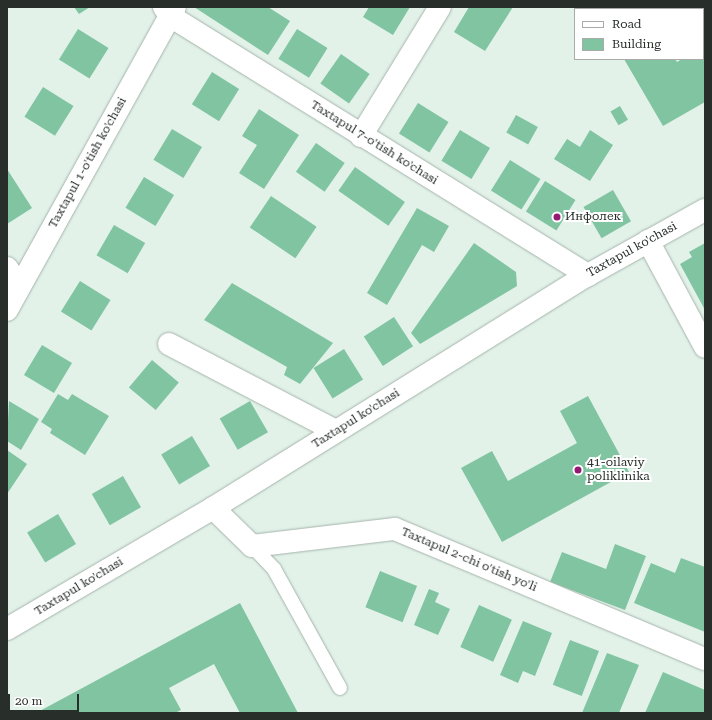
<!DOCTYPE html>
<html>
<head>
<meta charset="utf-8">
<style>
  body { margin:0 }
  #map { position:relative; width:712px; height:720px; overflow:hidden; background:#e2f2e9; font-family:"Roboto Serif",serif }
  div>[style] { position:absolute }
  .building>* { inset:0; background:#80c4a1; transform-origin:0 0 }
  .roads { filter:drop-shadow(0 0 1px #a5b4ab) drop-shadow(0 0 1px #a5b4ab) }
  .service>* { height:14px; margin:-7px; padding:0 7px; transform-origin:7px; border-radius:7px; background:#fff }
  .minor>* { height:22px; margin:-11px; padding:0 11px; transform-origin:11px; border-radius:11px; background:#fff }
  .dots>* { width:11px; height:11px; translate:-50% -50%; box-sizing:border-box; border:2px solid #fff; border-radius:50% }
  span { translate:-50% -50%; white-space:nowrap; text-align:center; line-height:1.15; -webkit-text-stroke:4px #fff; paint-order:stroke }
  .street-label { font-size:12px; color:#282e2a }
  .poi-label { font-size:12px; color:#282e2a }
  .left { translate:0 -50%; text-align:left }
  .frame { position:absolute; inset:0; border:8px solid #282e2a; pointer-events:none }
  .legend { position:absolute; left:574px; top:8px; width:130px; height:52px; box-sizing:border-box; background:#fff; border:1px solid #a9abaa; margin:0; padding:5px 7px; list-style:none; font-size:12px; color:#282e2a }
  .legend li { display:flex; align-items:center; gap:8px; height:20px }
  .legend b { width:20px; border:1px solid #a9abaa }
  .scale { position:absolute; left:8px; top:694px; width:71px; height:18px; box-sizing:border-box; border:2px solid #282e2a; border-top:0; padding-left:5px; font-size:12px; line-height:14px; white-space:nowrap; color:#282e2a; -webkit-text-stroke:3px #fff; paint-order:stroke }
</style>
</head>
<body>
<div id="map">
  <div class="building">
    <i style="clip-path:polygon(74px 7px,90px 7px,79px 14px)"></i>
    <i style="clip-path:polygon(194px 7px,268px 7px,290px 21px,268px 55px)"></i>
    <i style="clip-path:polygon(369px 7px,410px 7px,393px 35px,363px 17px)"></i>
    <i style="clip-path:polygon(469px 7px,513px 7px,485px 51px,454px 32px)"></i>
    <i style="left:594px;top:7px;width:51px;height:3px"></i>
    <i style="left:78px;top:29px;width:36px;height:36px;rotate:32deg"></i>
    <i style="left:297px;top:29px;width:36px;height:35px;rotate:32deg"></i>
    <i style="clip-path:polygon(705px 46px,705px 102px,663px 126px,624px 59px,675px 59px,677px 62px,682px 59px,703px 59px)"></i>
    <i style="left:341px;top:54px;width:35px;height:36px;rotate:35deg"></i>
    <i style="left:212px;top:72px;width:32px;height:38px;rotate:32deg"></i>
    <i style="left:43px;top:87px;width:36px;height:35px;rotate:32deg"></i>
    <i style="left:418px;top:103px;width:36px;height:36px;rotate:32deg"></i>
    <i style="left:620px;top:106px;width:16px;height:11px;rotate:60deg"></i>
    <i style="clip-path:polygon(259px 109px,299px 135px,264px 189px,239px 173px,257px 145px,242px 136px)"></i>
    <i style="left:516px;top:115px;width:25px;height:20px;rotate:29deg"></i>
    <i style="left:172px;top:129px;width:35px;height:36px;rotate:31deg"></i>
    <i style="left:460px;top:130px;width:35px;height:36px;rotate:31deg"></i>
    <i style="clip-path:polygon(590px 130px,613px 145px,590px 181px,554px 159px,567px 139px,580px 147px)"></i>
    <i style="left:316px;top:143px;width:35px;height:35px;rotate:35deg"></i>
    <i style="left:510px;top:160px;width:36px;height:36px;rotate:32deg"></i>
    <i style="left:355px;top:167px;width:61px;height:29px;rotate:35deg"></i>
    <i style="clip-path:polygon(7px 169px,32px 208px,7px 224px)"></i>
    <i style="left:144px;top:177px;width:35px;height:36px;rotate:31deg"></i>
    <i style="left:545px;top:181px;width:36px;height:36px;rotate:32deg"></i>
    <i style="left:613px;top:190px;width:36px;height:34px;rotate:60deg"></i>
    <i style="left:271px;top:196px;width:55px;height:38px;rotate:34deg"></i>
    <i style="clip-path:polygon(417px 208px,449px 226px,434px 252px,422px 245px,387px 305px,367px 293px)"></i>
    <i style="left:114px;top:225px;width:36px;height:35px;rotate:30deg"></i>
    <i style="clip-path:polygon(474px 243px,516px 272px,517px 286px,420px 344px,411px 333px)"></i>
    <i style="clip-path:polygon(705px 243px,705px 310px,680px 264px,692px 257px,689px 252px)"></i>
    <i style="left:80px;top:281px;width:36px;height:36px;rotate:32deg"></i>
    <i style="clip-path:polygon(232px 283px,333px 343px,300px 384px,284px 375px,287px 367px,204px 320px)"></i>
    <i style="left:394px;top:317px;width:35px;height:36px;rotate:57deg"></i>
    <i style="left:42px;top:345px;width:35px;height:35px;rotate:31deg"></i>
    <i style="left:344px;top:349px;width:36px;height:36px;rotate:58deg"></i>
    <i style="left:152px;top:360px;width:35px;height:36px;rotate:40deg"></i>
    <i style="clip-path:polygon(58px 394px,68px 400px,72px 394px,109px 416px,85px 455px,50px 433px,52px 429px,41px 422px)"></i>
    <i style="clip-path:polygon(588px 396px,629px 472px,502px 542px,461px 468px,492px 451px,508px 481px,577px 443px,560px 411px)"></i>
    <i style="clip-path:polygon(9px 401px,39px 419px,21px 450px,7px 441px)"></i>
    <i style="left:250px;top:401px;width:36px;height:35px;rotate:60deg"></i>
    <i style="left:192px;top:436px;width:35px;height:36px;rotate:59deg"></i>
    <i style="clip-path:polygon(7px 450px,27px 464px,7px 494px)"></i>
    <i style="left:123px;top:476px;width:36px;height:36px;rotate:60deg"></i>
    <i style="left:58px;top:514px;width:35px;height:36px;rotate:59deg"></i>
    <i style="clip-path:polygon(615px 544px,646px 556px,625px 610px,550px 582px,562px 552px,606px 569px)"></i>
    <i style="clip-path:polygon(681px 558px,705px 567px,705px 632px,634px 603px,651px 563px,675px 573px)"></i>
    <i style="left:380px;top:571px;width:40px;height:39px;rotate:22deg"></i>
    <i style="clip-path:polygon(429px 589px,439px 593px,435px 602px,450px 609px,438px 635px,414px 625px)"></i>
    <i style="clip-path:polygon(240px 603px,298px 713px,240px 713px,214px 664px,169px 688px,181px 710px,175px 713px,36px 713px)"></i>
    <i style="left:479px;top:605px;width:36px;height:46px;rotate:24deg"></i>
    <i style="clip-path:polygon(523px 621px,552px 633px,535px 676px,523px 671px,518px 683px,500px 675px)"></i>
    <i style="left:570px;top:640px;width:31px;height:48px;rotate:21deg"></i>
    <i style="clip-path:polygon(607px 653px,639px 665px,619px 713px,582px 713px)"></i>
    <i style="clip-path:polygon(663px 672px,705px 690px,705px 713px,645px 713px)"></i>
  </div>
  <div class="roads">
    <div class="service">
      <i style="left:252px;top:546px;width:32px;rotate:46deg"></i>
      <i style="left:274px;top:569px;width:136px;rotate:61deg"></i>
    </div>
    <div class="minor">
      <i style="left:164px;top:7px;width:11px;rotate:56deg"></i>
      <i style="left:170px;top:16px;width:492px;rotate:31.8deg"></i>
      <i style="left:361px;top:136px;width:151px;rotate:-58.5deg"></i>
      <i style="left:648px;top:241px;width:120px;rotate:61.7deg"></i>
      <i style="left:7px;top:268px;width:22px;rotate:56deg"></i>
      <i style="left:7px;top:310px;width:346px;rotate:-61deg"></i>
      <i style="left:169px;top:344px;width:188px;rotate:27.5deg"></i>
      <i style="left:213px;top:508px;width:54px;rotate:44.3deg"></i>
      <i style="left:252px;top:546px;width:144px;rotate:-6.8deg"></i>
      <i style="left:395px;top:529px;width:336px;rotate:22.8deg"></i>
      <i style="left:7px;top:629px;width:239px;rotate:-30.4deg"></i>
      <i style="left:213px;top:508px;width:441px;rotate:-31.9deg"></i>
      <i style="left:588px;top:275px;width:134px;rotate:-29.1deg"></i>
    </div>
  </div>
  <div class="dots">
    <i style="left:557px;top:217px;background:#941974"></i>
    <i style="left:578px;top:470px;background:#941974"></i>
  </div>
  <div class="street-label">
    <span style="left:374px;top:143px;rotate:32deg">Taxtapul 7-o'tish ko'chasi</span>
    <span style="left:88px;top:163px;rotate:-61deg">Taxtapul 1-o'tish ko'chasi</span>
    <span style="left:632px;top:250px;rotate:-29deg">Taxtapul ko'chasi</span>
    <span style="left:356px;top:419px;rotate:-32deg">Taxtapul ko'chasi</span>
    <span style="left:469px;top:560px;rotate:23deg">Taxtapul 2-chi o'tish yo'li</span>
    <span style="left:79px;top:587px;rotate:-31deg">Taxtapul ko'chasi</span>
  </div>
  <div class="poi-label">
    <span class="left" style="left:565px;top:217px">Инфолек</span>
    <span class="left" style="left:587px;top:470px">41-oilaviy<br>poliklinika</span>
  </div>
  <div class="frame"></div>
  <ul class="legend">
  <li><b style="height:5px;background:#fff"></b>Road</li>
  <li><b style="height:11px;background:#80c4a1"></b>Building</li>
  </ul>
  <div class="scale">20 m</div>
</div>
</body>
</html>
